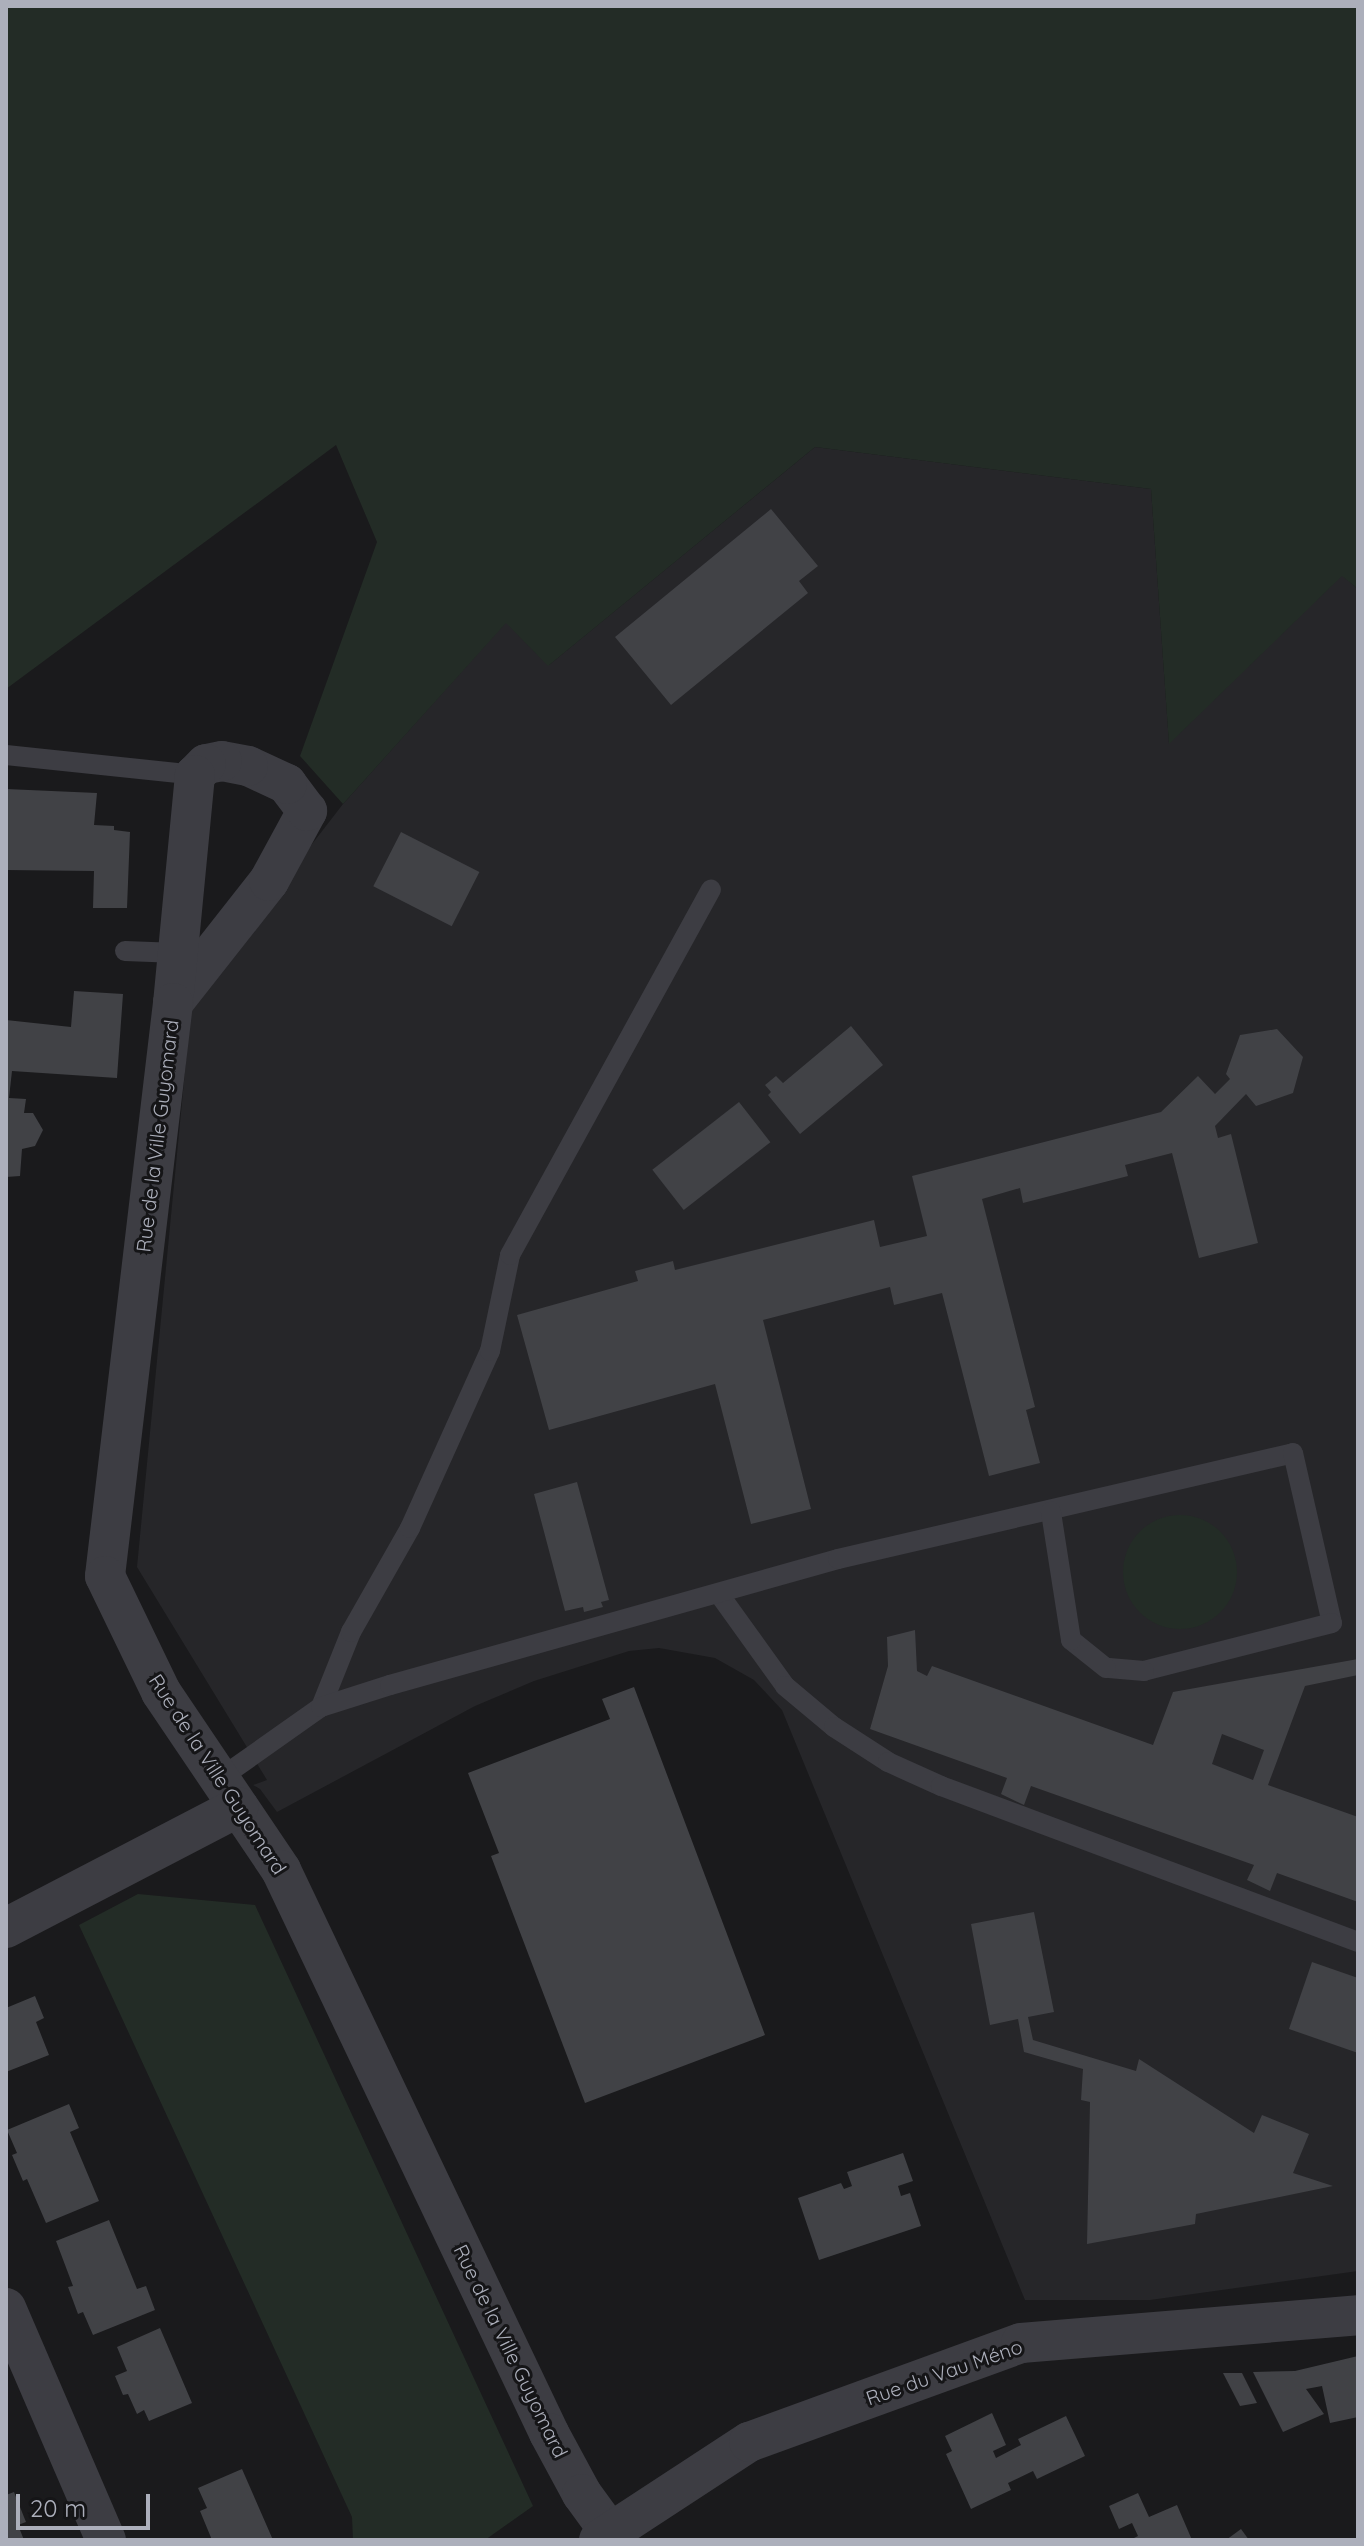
<!DOCTYPE html>
<html>
<head>
<meta charset="utf-8">
<style>
  body { margin:0 }
  #map { position:relative; width:1364px; height:2546px; overflow:hidden; background:#1a1a1c; font-family:Quicksand,sans-serif }
  div>[style] { position:absolute }
  .built>* { inset:0; background:#262629 }
  .green>* { inset:0; background:#232c26 }
  .round { border-radius:50% }
  .building>* { inset:0; background:#414246; transform-origin:0 0 }
  .service>* { height:20px; margin:-10px; padding:0 10px; transform-origin:10px; border-radius:10px; background:#3d3d43 }
  .minor>* { height:40px; margin:-20px; padding:0 20px; transform-origin:20px; border-radius:20px; background:#3d3d43 }
  span { translate:-50% -50%; white-space:nowrap; text-align:center; line-height:1.15; -webkit-text-stroke:6px #151517; paint-order:stroke }
  .street-label { font-size:20px; color:#acafbb }
  .frame { position:absolute; inset:0; border:8px solid #acafbb; pointer-events:none }
  .scale { position:absolute; left:16px; top:2494px; width:134px; height:36px; box-sizing:border-box; border:4px solid #acafbb; border-top:0; padding-left:10px; font-size:24px; line-height:28px; white-space:nowrap; color:#acafbb; -webkit-text-stroke:6px #151517; paint-order:stroke }
</style>
</head>
<body>
<div id="map">
  <div class="built">
    <i style="clip-path:polygon(815px 447px,1151px 489px,1169px 743px,1342px 575px,1358px 589px,1358px 2271px,1150px 2300px,1025px 2300px,782px 1710px,754px 1680px,715px 1658px,659px 1648px,629px 1651px,534px 1681px,475px 1706px,277px 1812px,260px 1789px,253px 1785px,267px 1780px,137px 1567px,192px 999px,343px 804px,506px 622px,549px 665px)"></i>
  </div>
  <div class="green">
    <i style="clip-path:polygon(6px 6px,1358px 6px,1358px 589px,1342px 576px,1169px 744px,1151px 489px,815px 447px,548px 666px,506px 623px,343px 804px,300px 756px,377px 542px,336px 445px,6px 689px)"></i>
    <i class="round" style="left:1123px;top:1515px;width:114px;height:114px"></i>
    <i style="clip-path:polygon(138px 1894px,255px 1905px,533px 2506px,485px 2540px,353px 2540px,352px 2517px,79px 1925px)"></i>
  </div>
  <div class="building">
    <i style="clip-path:polygon(771px 509px,818px 566px,799px 581px,808px 593px,671px 705px,615px 637px)"></i>
    <i style="clip-path:polygon(6px 789px,97px 793px,94px 825px,114px 826px,114px 830px,130px 832px,127px 908px,93px 908px,94px 871px,6px 870px)"></i>
    <i style="left:401px;top:832px;width:88px;height:61px;rotate:27deg"></i>
    <i style="clip-path:polygon(74px 991px,123px 994px,117px 1078px,12px 1071px,9px 1098px,26px 1099px,24px 1113px,33px 1113px,43px 1130px,35px 1146px,22px 1149px,20px 1176px,6px 1177px,6px 1020px,71px 1027px)"></i>
    <i style="clip-path:polygon(851px 1026px,883px 1065px,800px 1134px,768px 1095px,771px 1092px,765px 1085px,776px 1076px,783px 1083px)"></i>
    <i style="clip-path:polygon(1277px 1029px,1303px 1057px,1293px 1093px,1256px 1106px,1246px 1094px,1215px 1126px,1218px 1138px,1231px 1134px,1258px 1243px,1199px 1258px,1172px 1153px,1125px 1165px,1128px 1176px,1023px 1203px,1020px 1188px,982px 1199px,1035px 1407px,1026px 1410px,1040px 1463px,989px 1476px,942px 1293px,894px 1305px,890px 1287px,763px 1320px,811px 1509px,751px 1524px,715px 1384px,549px 1430px,517px 1315px,638px 1281px,635px 1271px,673px 1261px,675px 1270px,874px 1220px,880px 1247px,927px 1236px,912px 1176px,1161px 1112px,1198px 1076px,1215px 1094px,1230px 1079px,1226px 1074px,1240px 1035px)"></i>
    <i style="left:739px;top:1102px;width:51px;height:110px;rotate:52deg"></i>
    <i style="clip-path:polygon(577px 1482px,609px 1600px,601px 1602px,603px 1607px,584px 1612px,583px 1607px,565px 1611px,534px 1494px)"></i>
    <i style="clip-path:polygon(evenodd,915px 1630px,917px 1671px,927px 1676px,932px 1666px,1153px 1745px,1173px 1692px,1358px 1659px,1358px 1675px,1305px 1686px,1268px 1785px,1358px 1817px,1358px 1902px,1277px 1873px,1270px 1891px,1247px 1880px,1254px 1865px,1031px 1786px,1024px 1805px,1001px 1794px,1007px 1778px,870px 1729px,888px 1666px,887px 1637px,915px 1630px,1222px 1734px,1264px 1750px,1253px 1780px,1212px 1764px,1222px 1734px)"></i>
    <i style="clip-path:polygon(634px 1687px,765px 2035px,585px 2103px,491px 1856px,499px 1853px,468px 1773px,610px 1719px,602px 1699px)"></i>
    <i style="clip-path:polygon(1034px 1912px,1054px 2012px,1028px 2017px,1033px 2040px,1136px 2071px,1139px 2059px,1254px 2133px,1262px 2115px,1309px 2134px,1293px 2173px,1333px 2186px,1196px 2214px,1195px 2224px,1087px 2244px,1090px 2102px,1081px 2100px,1083px 2069px,1024px 2052px,1018px 2019px,990px 2025px,971px 1924px)"></i>
    <i style="clip-path:polygon(1312px 1962px,1358px 1978px,1358px 2053px,1289px 2029px)"></i>
    <i style="clip-path:polygon(35px 1996px,44px 2018px,36px 2022px,49px 2055px,6px 2072px,6px 2008px)"></i>
    <i style="clip-path:polygon(69px 2104px,79px 2128px,70px 2132px,99px 2201px,46px 2223px,27px 2179px,23px 2181px,12px 2155px,17px 2153px,7px 2130px)"></i>
    <i style="clip-path:polygon(903px 2153px,913px 2181px,898px 2186px,901px 2196px,910px 2193px,921px 2226px,819px 2260px,798px 2198px,841px 2183px,844px 2189px,852px 2186px,847px 2172px)"></i>
    <i style="clip-path:polygon(109px 2220px,137px 2289px,146px 2286px,155px 2310px,93px 2335px,83px 2312px,78px 2314px,68px 2287px,73px 2286px,56px 2241px)"></i>
    <i style="clip-path:polygon(160px 2328px,192px 2403px,149px 2421px,144px 2410px,137px 2414px,128px 2394px,123px 2395px,115px 2376px,127px 2371px,117px 2347px)"></i>
    <i style="clip-path:polygon(1358px 2356px,1358px 2417px,1330px 2423px,1322px 2386px,1306px 2389px,1324px 2414px,1283px 2432px,1253px 2372px,1295px 2371px)"></i>
    <i style="clip-path:polygon(1223px 2373px,1242px 2373px,1257px 2403px,1240px 2406px)"></i>
    <i style="clip-path:polygon(992px 2413px,1006px 2445px,993px 2451px,996px 2458px,1021px 2445px,1018px 2439px,1066px 2416px,1085px 2456px,1037px 2479px,1033px 2471px,1008px 2483px,1011px 2490px,971px 2509px,946px 2454px,952px 2451px,945px 2436px)"></i>
    <i style="clip-path:polygon(242px 2469px,273px 2540px,212px 2540px,200px 2511px,207px 2508px,198px 2488px)"></i>
    <i style="clip-path:polygon(14px 2492px,26px 2522px,18px 2525px,24px 2540px,6px 2540px,6px 2495px)"></i>
    <i style="clip-path:polygon(1138px 2493px,1149px 2517px,1177px 2505px,1192px 2540px,1130px 2540px,1138px 2536px,1132px 2523px,1119px 2529px,1109px 2506px)"></i>
    <i style="clip-path:polygon(1241px 2529px,1249px 2540px,1226px 2540px)"></i>
  </div>
  <div class="service">
    <i style="left:6px;top:755px;width:190px;rotate:6deg"></i>
    <i style="left:125px;top:951px;width:53px;rotate:2.2deg"></i>
    <i style="left:719px;top:1594px;width:113px;rotate:54.3deg"></i>
    <i style="left:785px;top:1686px;width:64px;rotate:39.9deg"></i>
    <i style="left:834px;top:1727px;width:64px;rotate:32.9deg"></i>
    <i style="left:888px;top:1762px;width:58px;rotate:24.4deg"></i>
    <i style="left:941px;top:1786px;width:445px;rotate:20.5deg"></i>
    <i style="left:321px;top:1707px;width:81px;rotate:-68.2deg"></i>
    <i style="left:351px;top:1632px;width:120px;rotate:-60.4deg"></i>
    <i style="left:410px;top:1528px;width:194px;rotate:-65.7deg"></i>
    <i style="left:490px;top:1351px;width:98px;rotate:-78.2deg"></i>
    <i style="left:510px;top:1255px;width:417px;rotate:-61.2deg"></i>
    <i style="left:219px;top:1779px;width:125px;rotate:-35.2deg"></i>
    <i style="left:321px;top:1707px;width:72px;rotate:-17.7deg"></i>
    <i style="left:390px;top:1685px;width:465px;rotate:-15.7deg"></i>
    <i style="left:838px;top:1559px;width:467px;rotate:-13.1deg"></i>
    <i style="left:1293px;top:1453px;width:174px;rotate:77.1deg"></i>
    <i style="left:1332px;top:1623px;width:194px;rotate:165.7deg"></i>
    <i style="left:1144px;top:1671px;width:38px;rotate:-175deg"></i>
    <i style="left:1106px;top:1668px;width:45px;rotate:-141.3deg"></i>
    <i style="left:1071px;top:1640px;width:130px;rotate:-98.9deg"></i>
  </div>
  <div class="minor">
    <i style="left:173px;top:1003px;width:155px;rotate:-51.8deg"></i>
    <i style="left:269px;top:881px;width:80px;rotate:-61.5deg"></i>
    <i style="left:307px;top:811px;width:34px;rotate:-127deg"></i>
    <i style="left:287px;top:784px;width:43px;rotate:-155.2deg"></i>
    <i style="left:248px;top:766px;width:26px;rotate:-169deg"></i>
    <i style="left:222px;top:761px;width:16px;rotate:169deg"></i>
    <i style="left:206px;top:764px;width:16px;rotate:135deg"></i>
    <i style="left:195px;top:775px;width:229px;rotate:95.5deg"></i>
    <i style="left:173px;top:1003px;width:577px;rotate:96.77deg"></i>
    <i style="left:105px;top:1576px;width:129px;rotate:64.2deg"></i>
    <i style="left:161px;top:1692px;width:215px;rotate:56deg"></i>
    <i style="left:281px;top:1870px;width:624px;rotate:64.54deg"></i>
    <i style="left:549px;top:2433px;width:69px;rotate:61.6deg"></i>
    <i style="left:582px;top:2494px;width:46px;rotate:53.9deg"></i>
    <i style="left:6px;top:1928px;width:262px;rotate:-27.5deg"></i>
    <i style="left:6px;top:2308px;width:253px;rotate:66.7deg"></i>
    <i style="left:599px;top:2540px;width:179px;rotate:-33.2deg"></i>
    <i style="left:749px;top:2442px;width:289px;rotate:-20deg"></i>
    <i style="left:1021px;top:2343px;width:338px;rotate:-4.7deg"></i>
  </div>
  <div class="street-label">
    <span style="left:157px;top:1136px;rotate:-83deg">Rue de la Ville Guyomard</span>
    <span style="left:218px;top:1774px;rotate:57deg">Rue de la Ville Guyomard</span>
    <span style="left:511px;top:2351px;rotate:64deg">Rue de la Ville Guyomard</span>
    <span style="left:944px;top:2372px;rotate:-19deg">Rue du Vau Méno</span>
  </div>
  <div class="frame"></div>
  <div class="scale">20 m</div>
</div>
</body>
</html>
